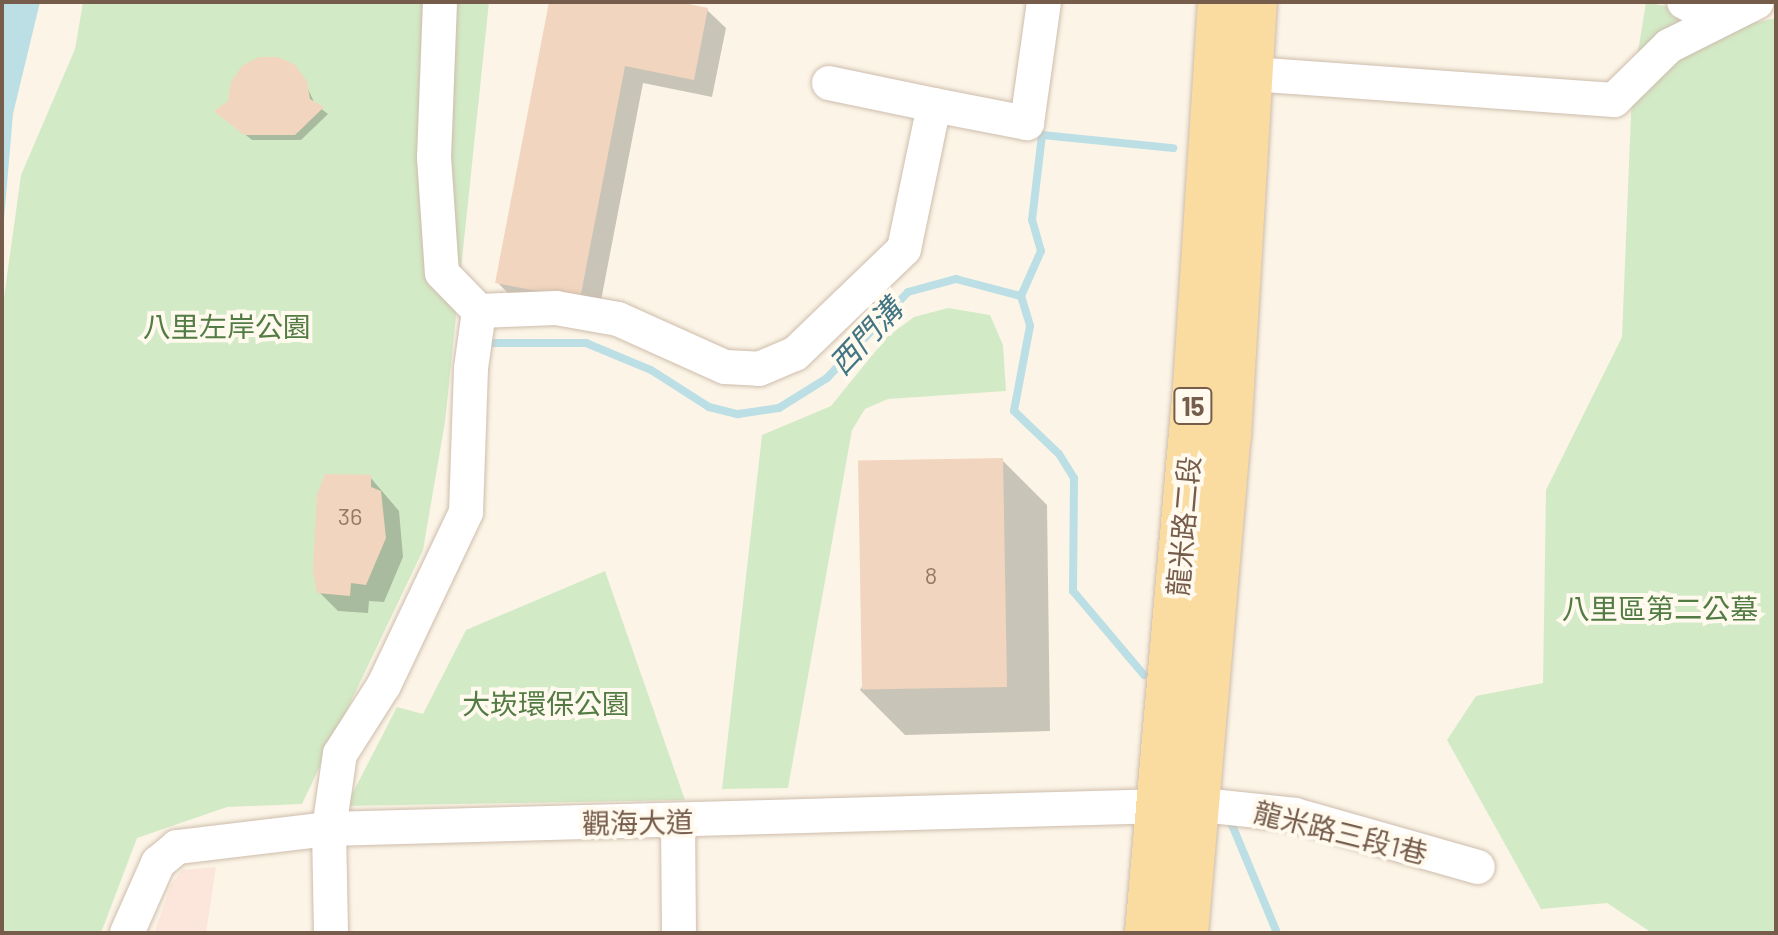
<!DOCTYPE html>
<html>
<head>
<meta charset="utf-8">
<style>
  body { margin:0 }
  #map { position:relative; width:1778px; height:935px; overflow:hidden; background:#fcf5e7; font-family:Barlow,"Noto Sans TC",sans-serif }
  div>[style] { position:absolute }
  .commercial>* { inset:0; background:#fce6db }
  .green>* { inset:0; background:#d3eac6 }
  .water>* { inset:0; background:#bcdfe6 }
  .shadow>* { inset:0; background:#0003 }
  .stream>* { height:8px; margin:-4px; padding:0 4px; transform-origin:4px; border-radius:4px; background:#bcdfe6 }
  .building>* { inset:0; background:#f2d5bf; transform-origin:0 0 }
  .roads { filter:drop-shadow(0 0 2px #cebdad) drop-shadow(0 0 2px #cebdad) }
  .minor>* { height:34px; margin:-17px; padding:0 17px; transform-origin:17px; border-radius:17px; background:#fff }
  .major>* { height:42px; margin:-21px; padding:0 21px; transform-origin:21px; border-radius:21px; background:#fadca1 }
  span { translate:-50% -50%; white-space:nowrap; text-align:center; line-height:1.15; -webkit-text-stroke:8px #fff9ee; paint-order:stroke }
  .number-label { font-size:24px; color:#957a68 }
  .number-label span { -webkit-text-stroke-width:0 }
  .shield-label span { padding:2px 6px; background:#fff9ee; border:2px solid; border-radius:6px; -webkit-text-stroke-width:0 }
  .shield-label { font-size:26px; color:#765c4b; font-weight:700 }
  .park-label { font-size:28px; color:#527c43 }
  .street-label { font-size:28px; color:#765c4b }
  .water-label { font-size:30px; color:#427583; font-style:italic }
  .frame { position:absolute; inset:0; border:4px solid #765c4b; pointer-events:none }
</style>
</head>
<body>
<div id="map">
  <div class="commercial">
    <i style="clip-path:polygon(216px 867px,206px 933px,154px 933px,171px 885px,182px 870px)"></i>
  </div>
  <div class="green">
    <i style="clip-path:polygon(83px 2px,489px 2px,445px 422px,423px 550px,302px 804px,227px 807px,137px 838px,101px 933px,2px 933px,2px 312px,21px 175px,75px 49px)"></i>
    <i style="clip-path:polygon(1646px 2px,1749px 24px,1776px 18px,1776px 933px,1652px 933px,1607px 903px,1541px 909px,1447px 740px,1476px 696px,1543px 683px,1546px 490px,1622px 337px,1632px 89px)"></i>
    <i style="clip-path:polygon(948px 308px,990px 315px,1003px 345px,1006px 391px,888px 399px,865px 409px,852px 430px,788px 788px,722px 789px,762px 435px,831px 406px,887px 337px,914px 317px)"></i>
    <i style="clip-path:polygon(605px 571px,685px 800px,346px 806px,397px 707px,423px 714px,466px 630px)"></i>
  </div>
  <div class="water">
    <i style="clip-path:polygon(2px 2px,40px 2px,13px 114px,2px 243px)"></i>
  </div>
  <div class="shadow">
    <i style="clip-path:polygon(551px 2px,669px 2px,707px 10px,726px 28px,712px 97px,643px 83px,598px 316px,516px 301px,497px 282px)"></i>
    <i style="clip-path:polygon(301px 74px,315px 104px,328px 114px,301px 140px,252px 140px,222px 116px)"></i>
    <i style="clip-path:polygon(1002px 460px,1047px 505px,1050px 731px,905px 735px,860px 690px)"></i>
    <i style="clip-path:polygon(370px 477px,399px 511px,403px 557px,384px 602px,369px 601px,368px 613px,338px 611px,319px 592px)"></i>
  </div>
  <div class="stream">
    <i style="left:1021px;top:296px;width:49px;rotate:-66deg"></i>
    <i style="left:1041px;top:251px;width:32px;rotate:-106deg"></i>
    <i style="left:1032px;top:220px;width:86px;rotate:-83.3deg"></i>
    <i style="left:1042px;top:135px;width:132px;rotate:5.7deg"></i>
    <i style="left:491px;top:343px;width:95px"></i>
    <i style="left:586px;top:343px;width:70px;rotate:22.6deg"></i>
    <i style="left:651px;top:370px;width:69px;rotate:32.5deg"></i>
    <i style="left:709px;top:407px;width:30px;rotate:14deg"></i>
    <i style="left:738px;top:414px;width:41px;rotate:-8.3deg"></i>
    <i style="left:779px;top:408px;width:57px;rotate:-32deg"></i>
    <i style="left:827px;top:378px;width:118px;rotate:-46.7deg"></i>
    <i style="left:908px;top:292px;width:50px;rotate:-15.2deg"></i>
    <i style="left:956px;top:279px;width:67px;rotate:14.7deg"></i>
    <i style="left:1021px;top:296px;width:31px;rotate:73deg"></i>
    <i style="left:1030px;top:326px;width:86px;rotate:100.7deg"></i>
    <i style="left:1014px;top:411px;width:62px;rotate:43.7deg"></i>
    <i style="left:1059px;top:454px;width:28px;rotate:58deg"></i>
    <i style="left:1074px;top:478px;width:113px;rotate:90.5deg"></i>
    <i style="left:1073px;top:591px;width:110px;rotate:49.8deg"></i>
    <i style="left:1230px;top:820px;width:122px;rotate:67.4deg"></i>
  </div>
  <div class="building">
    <i style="clip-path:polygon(549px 2px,679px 2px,708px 8px,694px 80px,625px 66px,580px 299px,495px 283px)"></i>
    <i style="clip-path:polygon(259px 57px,278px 57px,295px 65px,307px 81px,310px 99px,324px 107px,295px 135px,244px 135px,214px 111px,228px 101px,231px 82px,242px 66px)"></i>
    <i style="left:1003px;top:458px;width:229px;height:145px;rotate:89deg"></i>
    <i style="clip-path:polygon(325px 474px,371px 475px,371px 487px,381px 491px,386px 538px,366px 585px,351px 583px,350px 596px,317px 593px,313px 571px,317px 494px)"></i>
  </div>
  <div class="roads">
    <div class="minor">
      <i style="left:440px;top:2px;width:155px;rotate:92.2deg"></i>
      <i style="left:434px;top:157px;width:116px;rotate:86.1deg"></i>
      <i style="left:442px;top:273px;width:53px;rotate:45.8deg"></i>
      <i style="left:1684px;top:2px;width:38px;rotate:28deg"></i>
      <i style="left:1251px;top:74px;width:364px;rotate:4.1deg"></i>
      <i style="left:1614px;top:100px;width:77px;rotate:-44.5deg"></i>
      <i style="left:1669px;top:46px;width:98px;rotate:-26.6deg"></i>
      <i style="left:829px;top:83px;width:107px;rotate:11.8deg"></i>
      <i style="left:479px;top:311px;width:77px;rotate:-2.2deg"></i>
      <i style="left:556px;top:308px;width:63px;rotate:10.1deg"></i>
      <i style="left:618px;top:319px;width:117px;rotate:24.2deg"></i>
      <i style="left:725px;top:367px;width:34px;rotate:3deg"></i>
      <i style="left:759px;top:369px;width:39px;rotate:-23deg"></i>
      <i style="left:795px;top:354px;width:151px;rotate:-43.9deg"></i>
      <i style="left:904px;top:249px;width:147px;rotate:-78.2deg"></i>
      <i style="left:934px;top:105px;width:95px;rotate:11deg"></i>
      <i style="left:1027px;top:123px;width:122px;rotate:-82deg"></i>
      <i style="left:678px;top:821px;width:112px;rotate:89.5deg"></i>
      <i style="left:127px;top:933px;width:77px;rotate:-66.1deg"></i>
      <i style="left:158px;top:863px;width:25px;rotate:-40deg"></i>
      <i style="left:177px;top:847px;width:153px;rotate:-6.8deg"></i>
      <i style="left:329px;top:829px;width:873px;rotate:-1.57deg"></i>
      <i style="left:1202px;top:805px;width:94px;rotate:6.1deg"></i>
      <i style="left:1295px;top:815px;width:190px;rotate:15.9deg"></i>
      <i style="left:331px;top:933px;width:104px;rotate:-91.1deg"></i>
      <i style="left:329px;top:829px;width:76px;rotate:-81.7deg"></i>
      <i style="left:340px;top:754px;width:82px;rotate:-57.5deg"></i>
      <i style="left:384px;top:685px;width:191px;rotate:-64.6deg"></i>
      <i style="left:466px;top:512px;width:144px;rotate:-88deg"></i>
      <i style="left:471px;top:368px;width:58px;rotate:-82deg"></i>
    </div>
    <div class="major">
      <i style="left:1146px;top:933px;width:547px;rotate:-84.97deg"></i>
      <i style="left:1194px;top:388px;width:387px;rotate:-86.3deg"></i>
      <i style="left:1187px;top:933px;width:499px;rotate:-85.1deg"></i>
      <i style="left:1230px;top:436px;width:435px;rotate:-86.6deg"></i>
    </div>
  </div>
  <div class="number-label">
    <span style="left:350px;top:516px">36</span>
    <span style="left:931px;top:575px">8</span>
  </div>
  <div class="shield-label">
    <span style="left:1193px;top:406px">15</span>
  </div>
  <div class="park-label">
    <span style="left:227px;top:326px">八里左岸公園</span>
    <span style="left:1660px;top:608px">八里區第二公墓</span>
    <span style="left:546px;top:703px">大崁環保公園</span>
  </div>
  <div class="street-label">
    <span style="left:1183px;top:526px;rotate:-85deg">龍米路二段</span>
    <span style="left:638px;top:822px;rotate:-1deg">觀海大道</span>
    <span style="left:1341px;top:832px;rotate:14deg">龍米路三段1巷</span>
  </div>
  <div class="water-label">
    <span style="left:865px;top:336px;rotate:-47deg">西門溝</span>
  </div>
  <div class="frame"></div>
</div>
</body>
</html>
